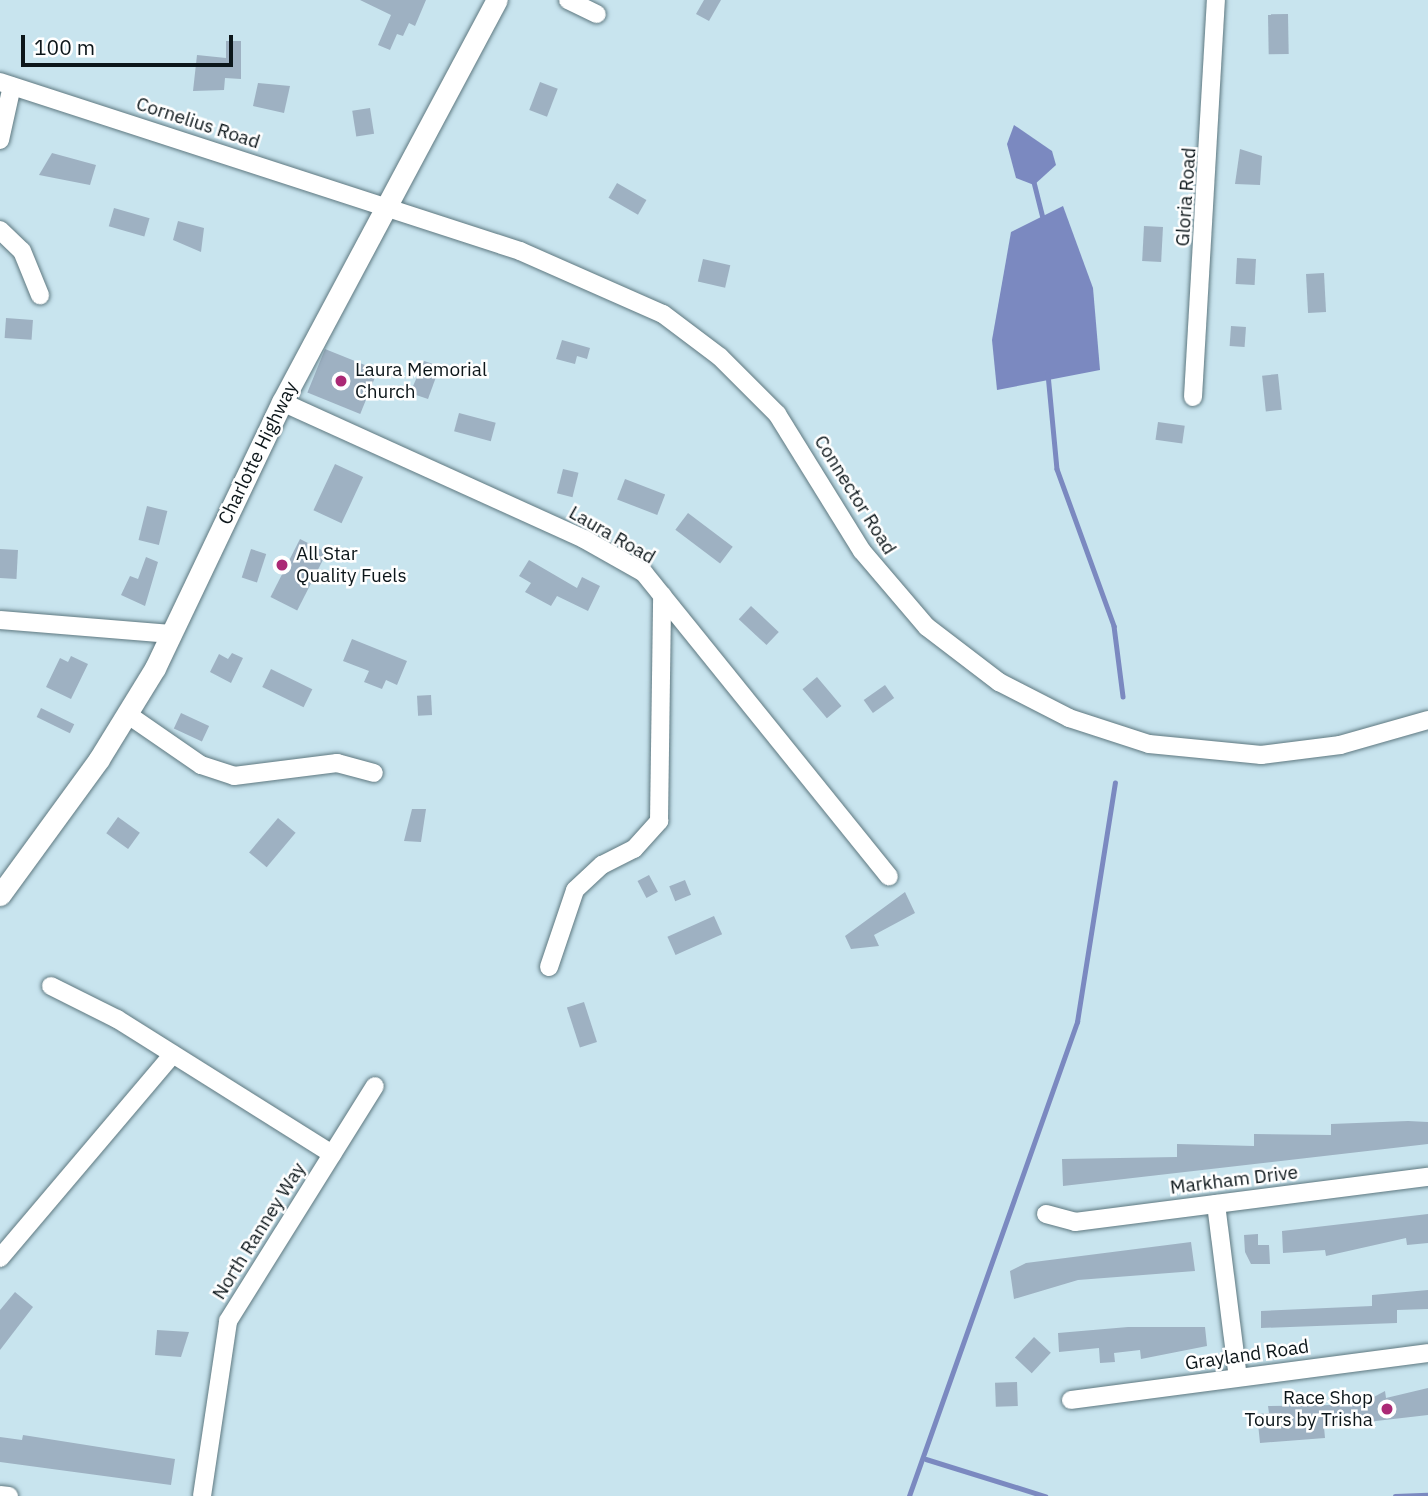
<!DOCTYPE html>
<html>
<head>
<meta charset="utf-8">
<style>
  body { margin:0 }
  #map { position:relative; width:1428px; height:1496px; overflow:hidden; background:#c8e4ee; font-family:"IBM Plex Sans",sans-serif }
  div>[style] { position:absolute }
  .water>* { inset:0; background:#7b89c0 }
  .stream>* { height:4.5px; margin:-2.25px; padding:0 2.25px; transform-origin:2.25px; border-radius:2.25px; background:#7b89c0 }
  .building>* { inset:0; background:#9eb1c2; transform-origin:0 0 }
  .roads { filter:drop-shadow(0 0 2px #5e7880) drop-shadow(0 0 2px #5e7880) }
  .minor>* { height:18px; margin:-9px; padding:0 9px; transform-origin:9px; border-radius:9px; background:#fff }
  .major>* { height:21px; margin:-10.5px; padding:0 10.5px; transform-origin:10.5px; border-radius:10.5px; background:#fff }
  .dots>* { width:19px; height:19px; translate:-50% -50%; box-sizing:border-box; border:4px solid #fff; border-radius:50% }
  span { translate:-50% -50%; white-space:nowrap; text-align:center; line-height:1.15; -webkit-text-stroke:5px #fff; paint-order:stroke }
  .street-label { font-size:19px; color:#0c161a }
  .poi-label { font-size:19px; color:#0c161a }
  .left { translate:0 -50%; text-align:left }
  .right { translate:-100% -50%; text-align:right }
  .scale { position:absolute; left:21px; top:35px; width:212px; height:32px; box-sizing:border-box; border:4px solid #0c161a; border-top:0; padding-left:9px; font-size:21px; line-height:24px; white-space:nowrap; color:#0c161a; -webkit-text-stroke:5px #fff; paint-order:stroke }
</style>
</head>
<body>
<div id="map">
  <div class="water">
    <i style="clip-path:polygon(1014px 125px,1052px 151px,1056px 165px,1034px 185px,1016px 178px,1007px 144px)"></i>
    <i style="clip-path:polygon(1063px 206px,1093px 288px,1100px 370px,997px 390px,992px 340px,1011px 232px)"></i>
  </div>
  <div class="stream">
    <i style="left:1034px;top:182px;width:36px;rotate:76deg"></i>
    <i style="left:1048px;top:374px;width:95px;rotate:84.6deg"></i>
    <i style="left:1057px;top:469px;width:167px;rotate:70deg"></i>
    <i style="left:1114px;top:626px;width:71px;rotate:82.7deg"></i>
    <i style="left:926px;top:1459px;width:125px;rotate:17.3deg"></i>
    <i style="left:909px;top:1496px;width:503px;rotate:-70.48deg"></i>
    <i style="left:1077px;top:1022px;width:242px;rotate:-81deg"></i>
    <i style="left:1395px;top:1496px;width:33px;rotate:-2deg"></i>
  </div>
  <div class="building">
    <i style="clip-path:polygon(360px 0,426px 0,415px 26px,409px 23px,403px 36px,397px 34px,390px 50px,378px 45px,391px 15px)"></i>
    <i style="clip-path:polygon(704px 0,721px 0,709px 21px,696px 14px)"></i>
    <i style="left:1288px;top:14px;width:40px;height:20px;rotate:89deg"></i>
    <i style="clip-path:polygon(226px 41px,241px 41px,241px 79px,225px 78px,224px 90px,193px 91px,197px 55px,226px 58px)"></i>
    <i style="left:540px;top:82px;width:19px;height:30px;rotate:21deg"></i>
    <i style="clip-path:polygon(258px 83px,290px 86px,284px 113px,253px 106px)"></i>
    <i style="left:370px;top:108px;width:26px;height:18px;rotate:81deg"></i>
    <i style="clip-path:polygon(1240px 149px,1262px 156px,1260px 185px,1235px 184px)"></i>
    <i style="clip-path:polygon(52px 153px,96px 165px,90px 185px,39px 175px)"></i>
    <i style="left:617px;top:183px;width:34px;height:17px;rotate:30deg"></i>
    <i style="left:114px;top:208px;width:37px;height:19px;rotate:16deg"></i>
    <i style="clip-path:polygon(178px 221px,204px 228px,201px 252px,173px 240px)"></i>
    <i style="left:1144px;top:226px;width:19px;height:35px;rotate:3deg"></i>
    <i style="left:1237px;top:258px;width:19px;height:26px;rotate:3deg"></i>
    <i style="left:703px;top:259px;width:28px;height:23px;rotate:13deg"></i>
    <i style="left:1324px;top:273px;width:39px;height:18px;rotate:87deg"></i>
    <i style="left:6px;top:318px;width:27px;height:20px;rotate:4deg"></i>
    <i style="left:1231px;top:326px;width:15px;height:20px;rotate:4deg"></i>
    <i style="clip-path:polygon(562px 340px,590px 348px,587px 359px,577px 356px,575px 364px,556px 359px)"></i>
    <i style="left:325px;top:349px;width:57px;height:47px;rotate:22deg"></i>
    <i style="clip-path:polygon(424px 361px,440px 366px,428px 399px,410px 393px)"></i>
    <i style="left:1278px;top:374px;width:36px;height:16px;rotate:84deg"></i>
    <i style="left:459px;top:413px;width:38px;height:19px;rotate:15deg"></i>
    <i style="left:1158px;top:422px;width:27px;height:18px;rotate:8deg"></i>
    <i style="left:335px;top:464px;width:31px;height:51px;rotate:25deg"></i>
    <i style="left:563px;top:469px;width:16px;height:25px;rotate:14deg"></i>
    <i style="left:625px;top:479px;width:43px;height:22px;rotate:21deg"></i>
    <i style="left:147px;top:506px;width:21px;height:35px;rotate:14deg"></i>
    <i style="left:688px;top:513px;width:56px;height:21px;rotate:37deg"></i>
    <i style="left:300px;top:539px;width:30px;height:65px;rotate:27deg"></i>
    <i style="left:0;top:549px;width:18px;height:29px;rotate:3deg"></i>
    <i style="left:251px;top:549px;width:16px;height:30px;rotate:18deg"></i>
    <i style="clip-path:polygon(146px 557px,158px 562px,145px 606px,121px 595px,130px 576px,138px 579px)"></i>
    <i style="clip-path:polygon(529px 560px,577px 588px,582px 577px,600px 586px,588px 611px,557px 596px,551px 606px,525px 592px,531px 583px,519px 576px)"></i>
    <i style="left:751px;top:606px;width:38px;height:18px;rotate:43deg"></i>
    <i style="clip-path:polygon(352px 639px,407px 661px,397px 685px,386px 680px,382px 689px,364px 682px,369px 671px,343px 661px)"></i>
    <i style="clip-path:polygon(232px 653px,243px 658px,231px 683px,210px 672px,219px 654px,228px 659px)"></i>
    <i style="clip-path:polygon(71px 656px,88px 664px,71px 699px,46px 687px,60px 658px,68px 662px)"></i>
    <i style="left:271px;top:669px;width:46px;height:20px;rotate:26deg"></i>
    <i style="left:817px;top:677px;width:38px;height:19px;rotate:50deg"></i>
    <i style="left:885px;top:685px;width:16px;height:26px;rotate:55deg"></i>
    <i style="left:431px;top:695px;width:20px;height:14px;rotate:87deg"></i>
    <i style="left:41px;top:708px;width:37px;height:10px;rotate:26deg"></i>
    <i style="left:181px;top:713px;width:31px;height:17px;rotate:25deg"></i>
    <i style="clip-path:polygon(412px 809px,426px 809px,421px 842px,404px 841px)"></i>
    <i style="left:118px;top:817px;width:27px;height:20px;rotate:36deg"></i>
    <i style="left:278px;top:818px;width:23px;height:45px;rotate:40deg"></i>
    <i style="left:649px;top:875px;width:19px;height:13px;rotate:62deg"></i>
    <i style="left:685px;top:880px;width:16px;height:17px;rotate:68deg"></i>
    <i style="clip-path:polygon(905px 892px,915px 913px,874px 935px,879px 946px,851px 949px,845px 936px)"></i>
    <i style="left:714px;top:916px;width:20px;height:51px;rotate:66deg"></i>
    <i style="left:584px;top:1002px;width:42px;height:18px;rotate:72deg"></i>
    <i style="clip-path:polygon(1408px 1121px,1428px 1122px,1428px 1144px,1063px 1186px,1062px 1159px,1177px 1157px,1177px 1144px,1254px 1146px,1254px 1134px,1331px 1135px,1331px 1124px)"></i>
    <i style="clip-path:polygon(1428px 1214px,1428px 1243px,1407px 1245px,1406px 1238px,1326px 1256px,1325px 1250px,1283px 1253px,1282px 1231px)"></i>
    <i style="clip-path:polygon(1258px 1234px,1258px 1245px,1269px 1245px,1270px 1264px,1251px 1264px,1245px 1252px,1244px 1235px)"></i>
    <i style="clip-path:polygon(1191px 1242px,1195px 1271px,1078px 1280px,1014px 1299px,1010px 1271px,1026px 1263px)"></i>
    <i style="clip-path:polygon(1428px 1290px,1428px 1309px,1397px 1310px,1397px 1323px,1261px 1328px,1261px 1311px,1372px 1306px,1372px 1295px)"></i>
    <i style="clip-path:polygon(15px 1292px,33px 1307px,0 1350px,0 1310px)"></i>
    <i style="clip-path:polygon(1128px 1327px,1205px 1327px,1207px 1346px,1141px 1359px,1140px 1350px,1114px 1353px,1115px 1362px,1100px 1363px,1099px 1348px,1059px 1352px,1058px 1333px)"></i>
    <i style="clip-path:polygon(157px 1330px,189px 1332px,181px 1357px,155px 1355px)"></i>
    <i style="left:1034px;top:1337px;width:23px;height:28px;rotate:43deg"></i>
    <i style="left:1017px;top:1382px;width:24px;height:22px;rotate:88deg"></i>
    <i style="clip-path:polygon(1428px 1388px,1428px 1415px,1324px 1427px,1325px 1438px,1260px 1443px,1257px 1414px,1269px 1413px,1268px 1406px,1334px 1405px,1333px 1399px,1370px 1399px,1385px 1391px,1386px 1398px)"></i>
    <i style="clip-path:polygon(23px 1435px,175px 1459px,171px 1485px,0 1462px,0 1437px,22px 1440px)"></i>
  </div>
  <div class="roads">
    <div class="minor">
      <i style="left:568px;top:0;width:32px;rotate:26deg"></i>
      <i style="left:0;top:82px;width:547px;rotate:18deg"></i>
      <i style="left:520px;top:251px;width:156px;rotate:23.8deg"></i>
      <i style="left:663px;top:314px;width:71px;rotate:37deg"></i>
      <i style="left:720px;top:357px;width:81px;rotate:45deg"></i>
      <i style="left:777px;top:414px;width:161px;rotate:58.2deg"></i>
      <i style="left:862px;top:551px;width:100px;rotate:49.5deg"></i>
      <i style="left:927px;top:627px;width:91px;rotate:37.4deg"></i>
      <i style="left:999px;top:682px;width:79px;rotate:27.2deg"></i>
      <i style="left:1069px;top:718px;width:84px;rotate:18deg"></i>
      <i style="left:1149px;top:744px;width:113px;rotate:5.6deg"></i>
      <i style="left:1261px;top:755px;width:80px;rotate:-7.2deg"></i>
      <i style="left:1340px;top:745px;width:91px;rotate:-15.9deg"></i>
      <i style="left:0;top:140px;width:55px;rotate:-77.5deg"></i>
      <i style="left:0;top:230px;width:30px;rotate:44deg"></i>
      <i style="left:22px;top:251px;width:48px;rotate:67.8deg"></i>
      <i style="left:1193px;top:397px;width:398px;rotate:-86.7deg"></i>
      <i style="left:282px;top:402px;width:332px;rotate:24.4deg"></i>
      <i style="left:584px;top:539px;width:69px;rotate:29.5deg"></i>
      <i style="left:644px;top:573px;width:390px;rotate:51.1deg"></i>
      <i style="left:0;top:620px;width:172px;rotate:4.7deg"></i>
      <i style="left:127px;top:714px;width:90px;rotate:34.6deg"></i>
      <i style="left:201px;top:765px;width:35px;rotate:18deg"></i>
      <i style="left:234px;top:776px;width:104px;rotate:-7.2deg"></i>
      <i style="left:337px;top:763px;width:38px;rotate:15deg"></i>
      <i style="left:549px;top:967px;width:81px;rotate:-71.3deg"></i>
      <i style="left:575px;top:890px;width:37px;rotate:-43deg"></i>
      <i style="left:602px;top:865px;width:36px;rotate:-27deg"></i>
      <i style="left:634px;top:849px;width:38px;rotate:-48deg"></i>
      <i style="left:659px;top:821px;width:226px;rotate:-89.2deg"></i>
      <i style="left:51px;top:986px;width:74px;rotate:26.6deg"></i>
      <i style="left:117px;top:1019px;width:254px;rotate:32.1deg"></i>
      <i style="left:1216px;top:1204px;width:174px;rotate:82.8deg"></i>
      <i style="left:1046px;top:1214px;width:30px;rotate:15deg"></i>
      <i style="left:1075px;top:1222px;width:356px;rotate:-7.3deg"></i>
      <i style="left:0;top:1258px;width:267px;rotate:-49.7deg"></i>
      <i style="left:1071px;top:1400px;width:360px;rotate:-7.5deg"></i>
      <i style="left:0;top:1495px;width:9px;rotate:6deg"></i>
      <i style="left:202px;top:1496px;width:177px;rotate:-81.5deg"></i>
      <i style="left:228px;top:1321px;width:277px;rotate:-58deg"></i>
    </div>
    <div class="major">
      <i style="left:0;top:895px;width:168px;rotate:-53.9deg"></i>
      <i style="left:99px;top:759px;width:107px;rotate:-58.4deg"></i>
      <i style="left:155px;top:668px;width:295px;rotate:-64.5deg"></i>
      <i style="left:282px;top:402px;width:456px;rotate:-61.9deg"></i>
    </div>
  </div>
  <div class="dots">
    <i style="left:341px;top:381px;background:#ab2975"></i>
    <i style="left:282px;top:565px;background:#ab2975"></i>
    <i style="left:1387px;top:1409px;background:#ab2975"></i>
  </div>
  <div class="street-label">
    <span style="left:198px;top:123px;rotate:18deg">Cornelius Road</span>
    <span style="left:1186px;top:197px;rotate:-86deg">Gloria Road</span>
    <span style="left:258px;top:453px;rotate:-64deg">Charlotte Highway</span>
    <span style="left:855px;top:495px;rotate:58deg">Connector Road</span>
    <span style="left:612px;top:535px;rotate:30deg">Laura Road</span>
    <span style="left:1234px;top:1180px;rotate:-7deg">Markham Drive</span>
    <span style="left:259px;top:1231px;rotate:-58deg">North Ranney Way</span>
    <span style="left:1247px;top:1355px;rotate:-8deg">Grayland Road</span>
  </div>
  <div class="poi-label">
    <span class="left" style="left:355px;top:381px">Laura Memorial<br>Church</span>
    <span class="left" style="left:296px;top:565px">All Star<br>Quality Fuels</span>
    <span class="right" style="left:1373px;top:1409px">Race Shop<br>Tours by Trisha</span>
  </div>
  <div class="scale">100 m</div>
</div>
</body>
</html>
